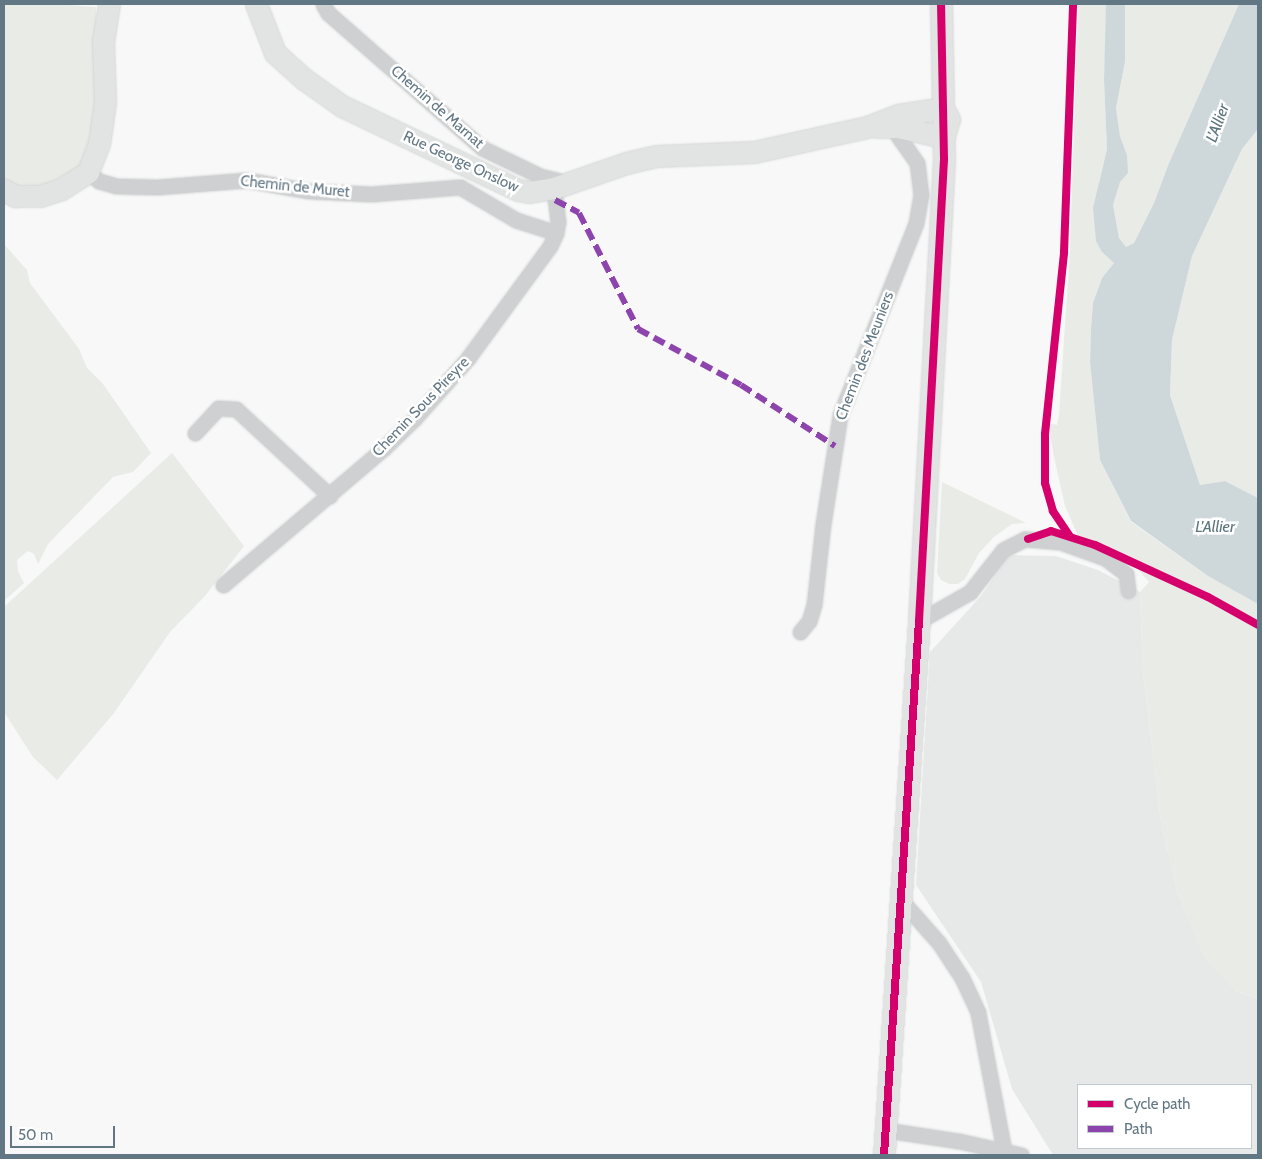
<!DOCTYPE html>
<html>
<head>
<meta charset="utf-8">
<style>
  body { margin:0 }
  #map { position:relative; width:1262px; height:1159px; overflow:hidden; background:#f8f8f8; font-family:Cabin,sans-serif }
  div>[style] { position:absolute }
  .built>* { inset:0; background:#e7e9e9 }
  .green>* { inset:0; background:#e8ebe6 }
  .water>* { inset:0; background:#ced8da }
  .roads { filter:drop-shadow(0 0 1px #d4d5d6) drop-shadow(0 0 1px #d4d5d6) }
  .street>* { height:15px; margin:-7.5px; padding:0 7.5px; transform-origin:7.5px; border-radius:7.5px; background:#ced0d1 }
  .secondary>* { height:21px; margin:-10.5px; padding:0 10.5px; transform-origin:10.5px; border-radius:10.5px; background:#e2e3e3 }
  .quiet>* { height:6px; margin-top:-3px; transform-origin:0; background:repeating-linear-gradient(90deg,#8e44ad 0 12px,transparent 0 18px) }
  .cycleway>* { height:8px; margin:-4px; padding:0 4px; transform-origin:4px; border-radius:4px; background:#d6006c }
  span { translate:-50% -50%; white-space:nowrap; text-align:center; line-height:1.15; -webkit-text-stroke:5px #fff; paint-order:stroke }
  .street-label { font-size:15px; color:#627784 }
  .water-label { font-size:16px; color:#5d767d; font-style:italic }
  .frame { position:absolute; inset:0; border:5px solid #627784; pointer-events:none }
  .legend { position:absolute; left:1077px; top:1084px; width:175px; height:65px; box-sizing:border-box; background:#fff; border:1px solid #c0c9ce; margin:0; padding:6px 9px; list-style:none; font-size:15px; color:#627784 }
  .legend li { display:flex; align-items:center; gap:10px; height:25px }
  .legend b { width:25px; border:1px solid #c0c9ce }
  .scale { position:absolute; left:10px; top:1126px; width:105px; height:22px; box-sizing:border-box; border:2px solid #627784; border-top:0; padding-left:6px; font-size:15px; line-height:18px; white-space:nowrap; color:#627784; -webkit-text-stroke:4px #fff; paint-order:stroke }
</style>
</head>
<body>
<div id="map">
  <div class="built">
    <i style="clip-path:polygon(evenodd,1009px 555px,1056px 556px,1098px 570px,1140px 592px,1143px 672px,1161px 822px,1178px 895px,1235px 991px,1258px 999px,1258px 1155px,1053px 1155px,1012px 1089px,981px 982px,916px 885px,930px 652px,981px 596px,1009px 555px,1078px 1085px,1251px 1085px,1251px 1148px,1078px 1148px,1078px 1085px)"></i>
  </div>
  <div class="green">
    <i style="clip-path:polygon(4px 4px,55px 4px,96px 7px,95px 131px,84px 165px,39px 188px,14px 185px,4px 180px)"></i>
    <i style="clip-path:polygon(1078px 4px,1106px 4px,1107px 8px,1104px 80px,1107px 149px,1099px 181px,1102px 252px,1114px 263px,1102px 278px,1093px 303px,1091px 328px,1090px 362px,1100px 460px,1131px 522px,1208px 576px,1258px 604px,1258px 999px,1235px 991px,1204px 958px,1178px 895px,1161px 822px,1143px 672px,1140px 592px,1149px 582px,1137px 568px,1105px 545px,1078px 536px,1065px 506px,1054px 457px,1048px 423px,1057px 425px,1059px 415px,1070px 251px)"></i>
    <i style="clip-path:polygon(1125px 4px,1239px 4px,1169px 163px,1154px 203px,1134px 243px,1126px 247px,1119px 238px,1113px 205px,1127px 155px,1120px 136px,1116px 108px,1125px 62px)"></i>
    <i style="clip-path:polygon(1258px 129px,1258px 498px,1225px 481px,1200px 485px,1170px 395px,1172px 340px,1192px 256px,1242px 149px)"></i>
    <i style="clip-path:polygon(4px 244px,27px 270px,30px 283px,79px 349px,87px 368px,103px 384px,151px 453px,133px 472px,113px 477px,48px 544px,38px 564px,34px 554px,28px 551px,17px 560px,18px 571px,24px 583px,4px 601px)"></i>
    <i style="clip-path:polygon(172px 453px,244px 546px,205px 596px,170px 632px,114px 713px,57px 780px,33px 757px,4px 712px,4px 607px)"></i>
    <i style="clip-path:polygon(942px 482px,1026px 523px,1012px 524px,994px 537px,979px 553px,965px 579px,958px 584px,949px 584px,941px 580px,937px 573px)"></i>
  </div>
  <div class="water">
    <i style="clip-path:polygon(1106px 4px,1125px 4px,1125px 62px,1116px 108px,1120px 136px,1127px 155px,1128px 173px,1120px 182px,1113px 205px,1119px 238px,1126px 247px,1134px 243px,1154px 203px,1169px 163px,1239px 4px,1258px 4px,1258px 129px,1242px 149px,1192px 256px,1172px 340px,1170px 395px,1200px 485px,1225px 481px,1258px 498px,1258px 604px,1208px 576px,1131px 521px,1100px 460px,1090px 362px,1091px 328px,1093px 303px,1102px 278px,1114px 263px,1102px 252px,1096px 241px,1093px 208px,1107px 149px,1104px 80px)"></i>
  </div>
  <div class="roads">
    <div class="street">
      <i style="left:323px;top:4px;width:10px;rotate:61deg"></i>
      <i style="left:328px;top:13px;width:205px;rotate:41.2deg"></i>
      <i style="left:482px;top:148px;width:64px;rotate:25.8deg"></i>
      <i style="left:540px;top:176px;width:29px;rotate:14deg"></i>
      <i style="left:88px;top:172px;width:14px;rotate:39deg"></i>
      <i style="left:99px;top:181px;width:18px;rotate:16deg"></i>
      <i style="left:116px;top:186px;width:41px;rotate:1.4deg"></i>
      <i style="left:157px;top:187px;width:90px;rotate:-4.4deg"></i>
      <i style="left:247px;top:180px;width:63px;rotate:10.1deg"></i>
      <i style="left:309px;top:191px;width:62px;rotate:2.8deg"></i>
      <i style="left:371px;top:194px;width:89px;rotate:-4.5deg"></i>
      <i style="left:460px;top:187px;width:65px;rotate:30.5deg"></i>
      <i style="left:516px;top:220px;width:42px;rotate:18deg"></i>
      <i style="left:195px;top:433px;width:34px;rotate:-47deg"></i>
      <i style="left:218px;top:408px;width:18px;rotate:3deg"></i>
      <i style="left:236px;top:409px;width:128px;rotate:42.8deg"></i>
      <i style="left:223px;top:585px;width:211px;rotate:-40.4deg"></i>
      <i style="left:384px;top:448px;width:43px;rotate:-44.1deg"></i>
      <i style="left:415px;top:418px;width:80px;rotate:-48.5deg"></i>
      <i style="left:468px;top:358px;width:139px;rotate:-53.8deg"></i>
      <i style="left:550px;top:246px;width:14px;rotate:-65deg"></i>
      <i style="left:556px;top:233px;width:11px;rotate:-80deg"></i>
      <i style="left:558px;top:222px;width:34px;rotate:-97deg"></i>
      <i style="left:919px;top:621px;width:59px;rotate:-29.6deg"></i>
      <i style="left:970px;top:592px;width:53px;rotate:-51.8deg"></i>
      <i style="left:1003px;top:550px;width:25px;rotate:-27deg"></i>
      <i style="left:1025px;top:539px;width:35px;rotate:5deg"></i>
      <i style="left:1060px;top:542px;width:48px;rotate:19.6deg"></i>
      <i style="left:1105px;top:558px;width:26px;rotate:37deg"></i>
      <i style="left:1126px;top:574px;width:17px;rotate:83deg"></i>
      <i style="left:800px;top:632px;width:14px;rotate:-51deg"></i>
      <i style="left:809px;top:621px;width:17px;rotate:-73deg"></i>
      <i style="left:814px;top:605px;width:81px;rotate:-83.7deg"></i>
      <i style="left:823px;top:524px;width:110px;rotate:-81.1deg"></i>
      <i style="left:840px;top:415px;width:206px;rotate:-68.4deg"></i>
      <i style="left:916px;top:223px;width:28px;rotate:-80deg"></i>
      <i style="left:921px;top:195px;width:32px;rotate:-97deg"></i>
      <i style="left:917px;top:163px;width:35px;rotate:-125deg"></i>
      <i style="left:897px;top:134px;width:15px;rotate:-86deg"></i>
      <i style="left:901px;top:900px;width:57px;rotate:48.5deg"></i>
      <i style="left:939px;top:943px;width:42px;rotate:56.7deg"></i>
      <i style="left:962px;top:978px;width:38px;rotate:65deg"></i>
      <i style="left:978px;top:1013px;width:140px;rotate:79.3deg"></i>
      <i style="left:886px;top:1130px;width:74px;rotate:8.6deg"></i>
      <i style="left:959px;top:1141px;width:64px;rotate:12.7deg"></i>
    </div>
    <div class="secondary">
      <i style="left:256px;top:4px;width:53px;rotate:68.8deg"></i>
      <i style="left:275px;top:53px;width:39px;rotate:42deg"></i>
      <i style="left:304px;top:79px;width:47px;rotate:35.4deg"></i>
      <i style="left:342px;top:106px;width:195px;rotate:25.5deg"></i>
      <i style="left:518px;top:190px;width:11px;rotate:10deg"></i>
      <i style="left:529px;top:192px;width:25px;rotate:-9deg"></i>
      <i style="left:554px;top:188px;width:76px;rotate:-19.1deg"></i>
      <i style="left:626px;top:163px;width:31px;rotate:-13deg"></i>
      <i style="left:656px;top:156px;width:98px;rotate:-2.3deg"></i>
      <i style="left:754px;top:152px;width:116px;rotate:-12.5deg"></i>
      <i style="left:867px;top:127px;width:33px;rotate:-21deg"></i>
      <i style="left:898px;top:115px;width:46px;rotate:-8.8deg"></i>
      <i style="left:943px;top:108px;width:13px;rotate:61deg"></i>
      <i style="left:877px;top:127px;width:21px"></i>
      <i style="left:898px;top:127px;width:42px;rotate:12.4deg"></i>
      <i style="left:939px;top:136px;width:5px"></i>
      <i style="left:944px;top:136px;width:15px;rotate:-74deg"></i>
      <i style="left:4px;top:190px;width:13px;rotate:29deg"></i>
      <i style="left:15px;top:196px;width:25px"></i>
      <i style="left:40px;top:196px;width:22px;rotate:-18deg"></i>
      <i style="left:61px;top:189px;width:32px;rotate:-32deg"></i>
      <i style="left:88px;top:172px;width:30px;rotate:-69deg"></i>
      <i style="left:99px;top:144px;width:42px;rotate:-81.9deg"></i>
      <i style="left:105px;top:102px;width:60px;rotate:-91.9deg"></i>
      <i style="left:103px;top:42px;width:38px;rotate:-81deg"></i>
      <i style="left:884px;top:1155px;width:535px;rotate:-86.25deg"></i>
      <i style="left:919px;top:621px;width:463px;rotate:-86.9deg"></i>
      <i style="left:944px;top:159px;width:155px;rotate:-91.1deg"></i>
    </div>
  </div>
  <div class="quiet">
    <i style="left:555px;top:200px;width:27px;rotate:28deg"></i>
    <i style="left:579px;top:213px;width:130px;rotate:63deg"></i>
    <i style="left:638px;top:329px;width:117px;rotate:28.5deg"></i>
    <i style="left:741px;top:385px;width:112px;rotate:33deg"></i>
  </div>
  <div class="cycleway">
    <i style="left:1069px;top:535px;width:29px;rotate:-124deg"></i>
    <i style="left:1053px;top:511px;width:29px;rotate:-106deg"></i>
    <i style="left:1045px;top:483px;width:49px;rotate:-90deg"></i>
    <i style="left:1045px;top:434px;width:183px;rotate:-84deg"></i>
    <i style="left:1064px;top:252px;width:248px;rotate:-87.9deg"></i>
    <i style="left:1028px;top:539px;width:24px;rotate:-19deg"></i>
    <i style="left:1051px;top:531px;width:46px;rotate:17.7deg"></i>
    <i style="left:1095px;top:545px;width:124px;rotate:24.7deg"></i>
    <i style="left:1208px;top:597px;width:57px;rotate:29.2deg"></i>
    <i style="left:884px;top:1155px;width:535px;rotate:-86.25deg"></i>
    <i style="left:919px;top:621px;width:463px;rotate:-86.9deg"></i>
    <i style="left:944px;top:159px;width:155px;rotate:-91.1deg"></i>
  </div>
  <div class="street-label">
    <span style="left:437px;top:107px;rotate:41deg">Chemin de Marnat</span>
    <span style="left:461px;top:162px;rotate:25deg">Rue George Onslow</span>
    <span style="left:295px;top:187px;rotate:6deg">Chemin de Muret</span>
    <span style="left:865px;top:356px;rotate:-69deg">Chemin des Meuniers</span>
    <span style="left:421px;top:407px;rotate:-46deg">Chemin Sous Pireyre</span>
  </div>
  <div class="water-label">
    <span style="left:1218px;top:123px;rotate:-70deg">L'Allier</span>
    <span style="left:1215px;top:527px">L'Allier</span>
  </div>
  <div class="frame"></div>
  <ul class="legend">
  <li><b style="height:6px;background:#d6006c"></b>Cycle path</li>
  <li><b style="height:6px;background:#8e44ad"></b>Path</li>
  </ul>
  <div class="scale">50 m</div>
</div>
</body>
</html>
